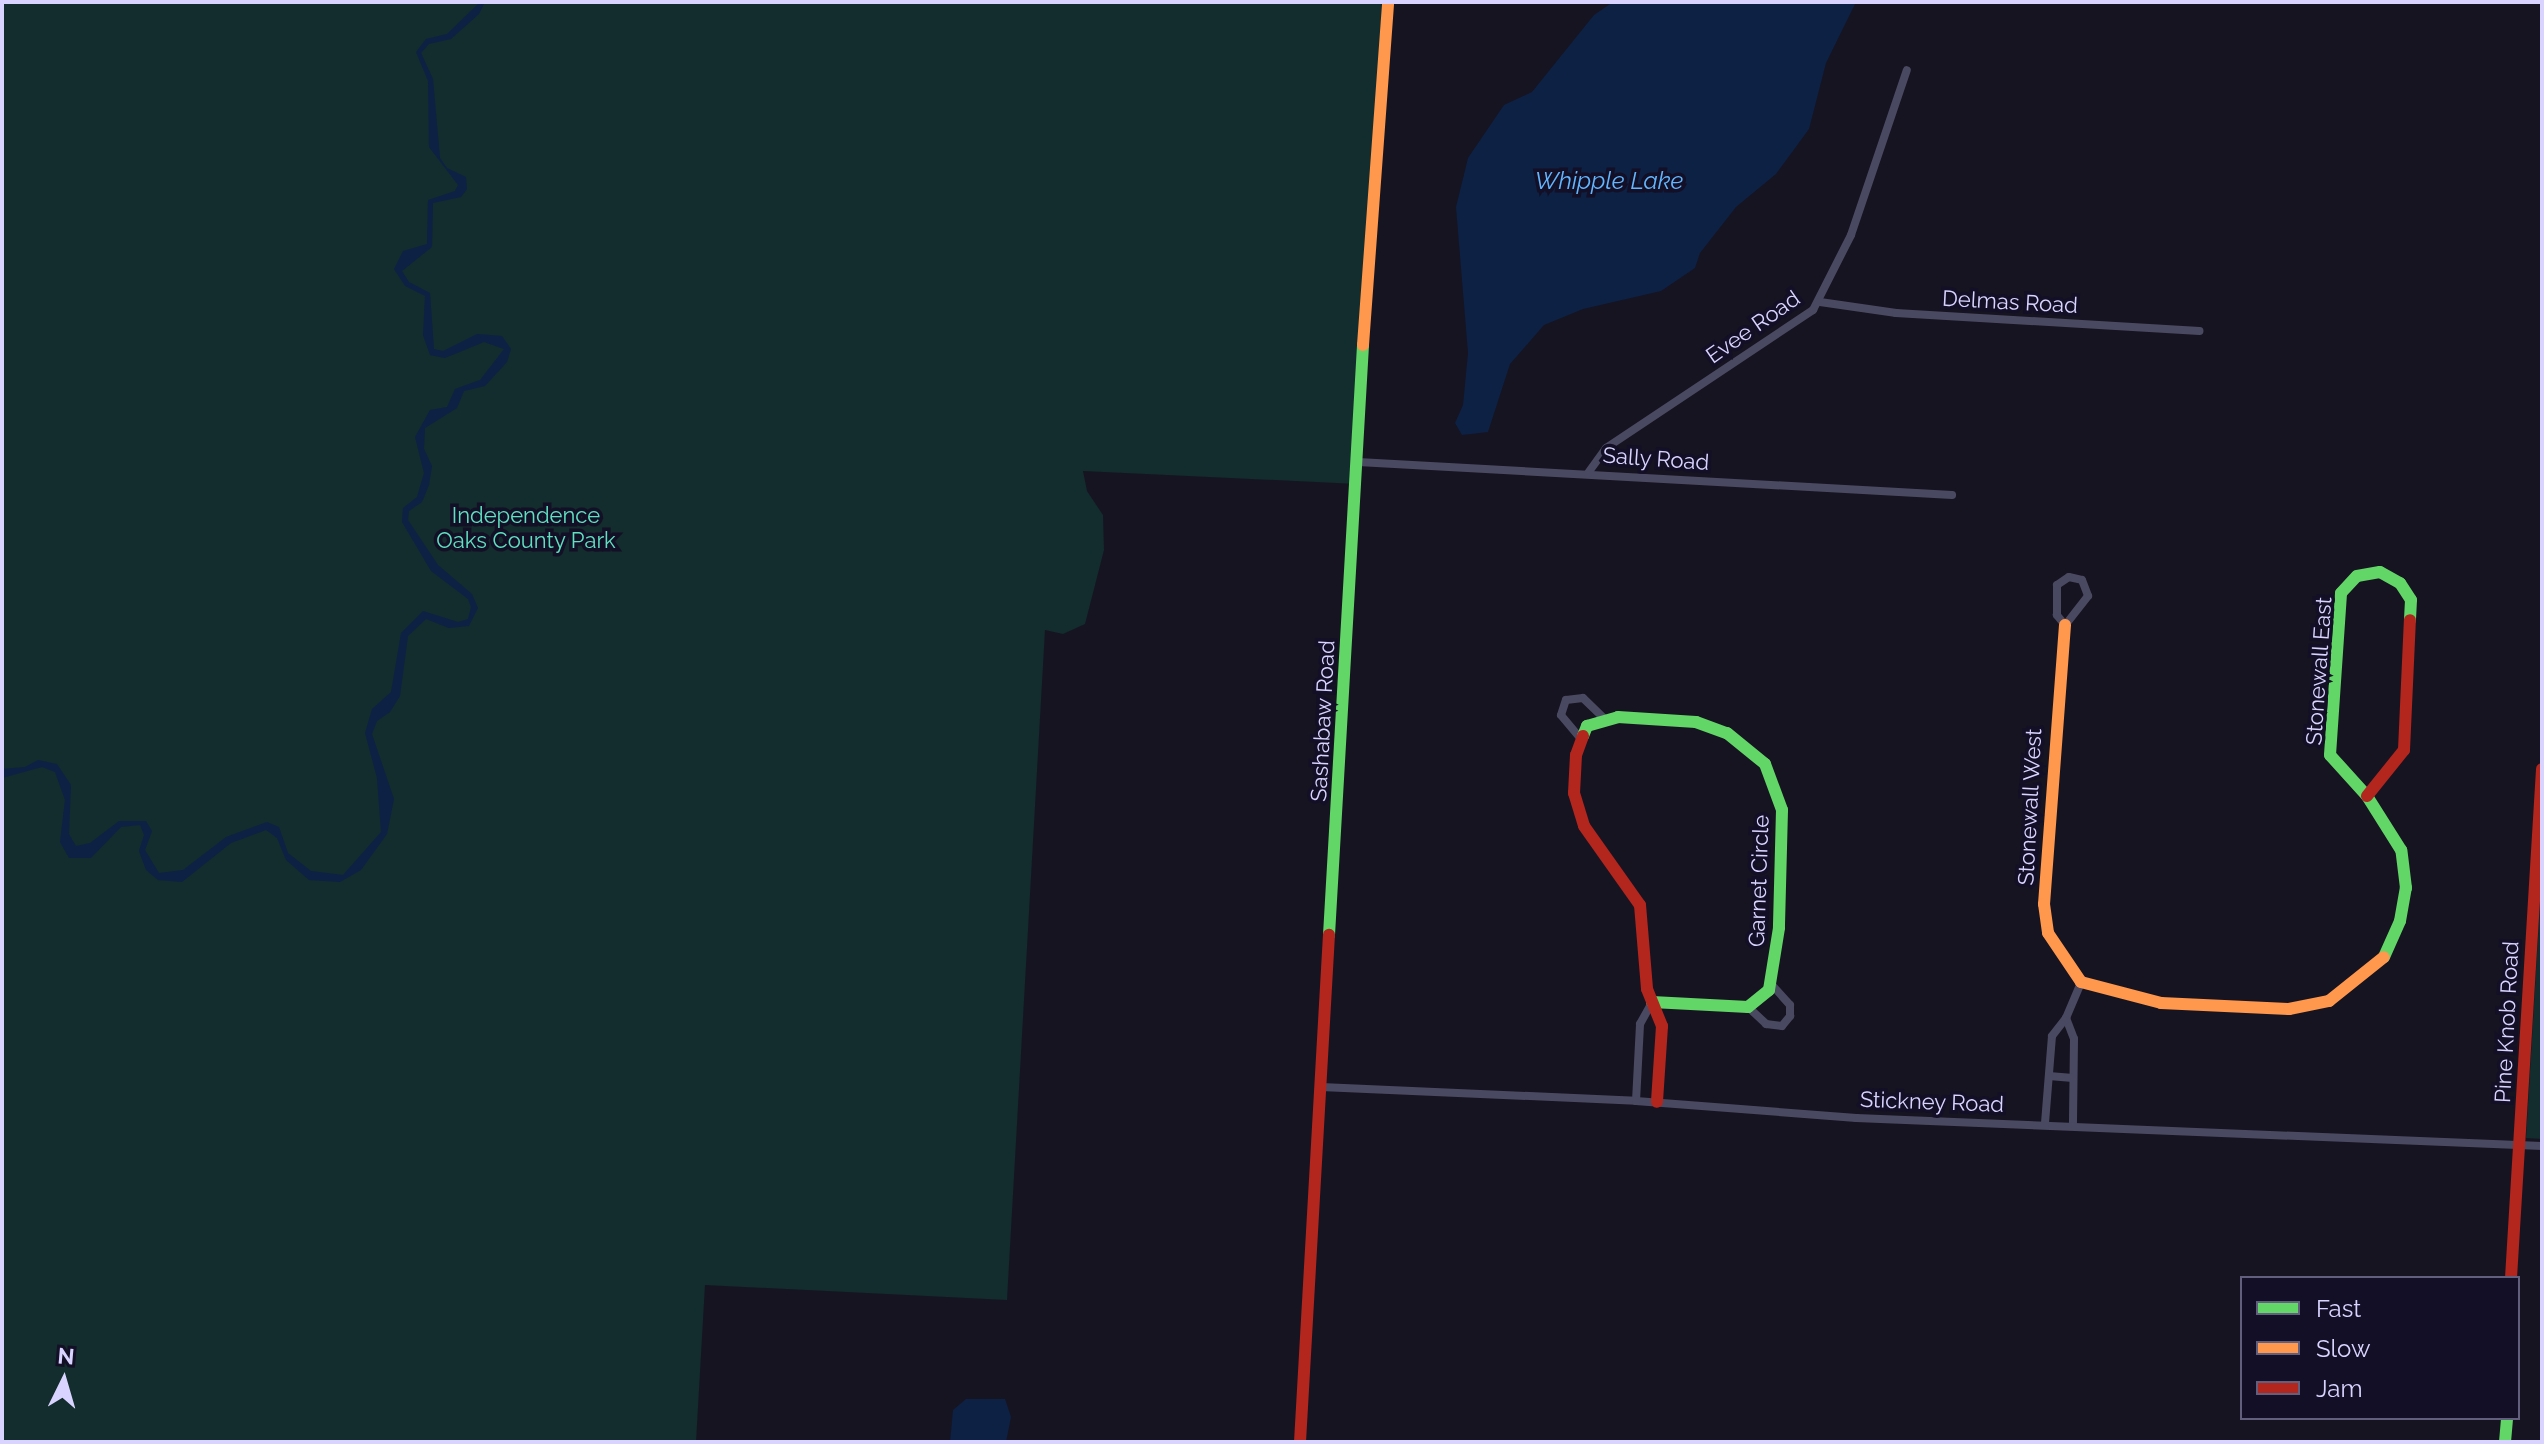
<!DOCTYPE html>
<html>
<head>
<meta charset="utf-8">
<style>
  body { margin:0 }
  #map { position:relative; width:2544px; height:1444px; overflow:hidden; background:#161421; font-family:Raleway,sans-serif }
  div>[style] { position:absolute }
  .green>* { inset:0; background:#132c2d }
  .water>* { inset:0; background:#0d2144 }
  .street>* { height:8px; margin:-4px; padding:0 4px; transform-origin:4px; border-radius:4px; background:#4a4962 }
  .fast>* { height:12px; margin:-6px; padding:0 6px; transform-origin:6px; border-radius:6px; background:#63d668 }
  .slow>* { height:12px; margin:-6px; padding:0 6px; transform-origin:6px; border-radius:6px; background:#ff974d }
  .jam>* { height:12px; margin:-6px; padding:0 6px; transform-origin:6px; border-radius:6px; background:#b3261e }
  span { translate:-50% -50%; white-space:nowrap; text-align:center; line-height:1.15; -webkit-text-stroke:7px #130f26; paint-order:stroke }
  .street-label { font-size:22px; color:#d9d4ff }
  .park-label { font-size:22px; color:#5fe0c0 }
  .water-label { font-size:24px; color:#62b6ff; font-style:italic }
  .frame { position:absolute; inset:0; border:4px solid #d9d4ff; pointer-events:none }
  .legend { position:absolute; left:2240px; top:1276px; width:280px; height:144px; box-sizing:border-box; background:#130f26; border:2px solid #625e7d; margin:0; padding:10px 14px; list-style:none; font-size:24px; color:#d9d4ff }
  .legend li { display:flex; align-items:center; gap:16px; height:40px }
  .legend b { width:40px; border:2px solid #625e7d }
  .north { position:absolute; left:24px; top:1340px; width:80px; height:80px; -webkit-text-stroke:6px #130f26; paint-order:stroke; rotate:5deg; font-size:22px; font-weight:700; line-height:32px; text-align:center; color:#d9d4ff }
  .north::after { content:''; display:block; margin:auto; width:28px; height:36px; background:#d9d4ff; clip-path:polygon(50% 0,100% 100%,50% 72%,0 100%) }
</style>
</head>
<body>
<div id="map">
  <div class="green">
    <i style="clip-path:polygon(2px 2px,1382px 2px,1357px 484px,1083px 471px,1087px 491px,1103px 515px,1104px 550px,1085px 624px,1063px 634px,1045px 630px,1007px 1300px,705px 1285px,696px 1442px,2px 1442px)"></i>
    <i style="clip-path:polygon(2542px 871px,2542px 1139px,2526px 1138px)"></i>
  </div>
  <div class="water">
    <i style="clip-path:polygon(480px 2px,485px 2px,479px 14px,451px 39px,429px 44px,421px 53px,433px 79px,440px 158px,447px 168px,466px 177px,467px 189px,461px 197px,433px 203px,432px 247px,402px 271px,409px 282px,430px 293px,434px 349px,443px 351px,477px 334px,502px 336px,511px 349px,507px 362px,485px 386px,464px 391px,457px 408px,425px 428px,424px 449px,432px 466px,429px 485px,422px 502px,409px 511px,408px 520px,438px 565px,472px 594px,478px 608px,469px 626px,449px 628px,426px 619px,408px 636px,400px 696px,390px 712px,377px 721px,372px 734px,394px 799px,387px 834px,361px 870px,340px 882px,309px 880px,286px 860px,277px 838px,266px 830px,231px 843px,182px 882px,158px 880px,146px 870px,139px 851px,144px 835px,140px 825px,121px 827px,91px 858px,69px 858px,60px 842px,65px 800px,55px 772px,42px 767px,2px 778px,2px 769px,25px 767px,38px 760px,57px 764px,71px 785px,69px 834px,76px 846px,90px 843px,119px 821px,146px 821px,152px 831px,145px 850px,159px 873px,183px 870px,226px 837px,267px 822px,279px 827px,288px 853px,311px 871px,343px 875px,381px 832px,377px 778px,365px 733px,372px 709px,391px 692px,401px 633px,423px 611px,458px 622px,468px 619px,471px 607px,468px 599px,431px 571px,402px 522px,403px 508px,417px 497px,424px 473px,415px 437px,430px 410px,447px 407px,455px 389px,480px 380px,504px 349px,484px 342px,445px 358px,430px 355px,423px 335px,425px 296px,405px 286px,394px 269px,403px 251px,427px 244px,428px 200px,455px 191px,458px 185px,429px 147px,428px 81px,416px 52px,426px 39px,447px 34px)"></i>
    <i style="clip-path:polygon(1613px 2px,1856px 2px,1826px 63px,1809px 129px,1776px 174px,1736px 207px,1700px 253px,1695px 268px,1661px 291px,1583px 309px,1544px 325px,1510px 364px,1488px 432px,1462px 435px,1455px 423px,1463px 405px,1468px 353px,1456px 207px,1468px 158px,1504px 105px,1532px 92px,1594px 15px)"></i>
    <i style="clip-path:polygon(966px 1399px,1005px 1399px,1011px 1417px,1006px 1442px,950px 1442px,953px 1410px)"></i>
  </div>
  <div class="street">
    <i style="left:1820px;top:302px;width:77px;rotate:8.2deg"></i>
    <i style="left:1896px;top:313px;width:304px;rotate:3.4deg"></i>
    <i style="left:1358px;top:462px;width:595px;rotate:3.18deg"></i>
    <i style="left:1588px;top:473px;width:31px;rotate:-54deg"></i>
    <i style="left:1606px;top:448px;width:249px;rotate:-33.7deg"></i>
    <i style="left:1813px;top:310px;width:84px;rotate:-63.1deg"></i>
    <i style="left:1851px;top:235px;width:174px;rotate:-71.3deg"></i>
    <i style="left:2069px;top:577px;width:13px;rotate:13deg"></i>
    <i style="left:2082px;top:580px;width:17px;rotate:69deg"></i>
    <i style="left:2088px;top:596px;width:37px;rotate:128deg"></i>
    <i style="left:2065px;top:625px;width:13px;rotate:-129deg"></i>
    <i style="left:2057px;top:615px;width:30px;rotate:-90deg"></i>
    <i style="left:2057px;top:585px;width:14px;rotate:-34deg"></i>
    <i style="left:1581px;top:739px;width:31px;rotate:-130deg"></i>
    <i style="left:1561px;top:715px;width:16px;rotate:-72deg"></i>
    <i style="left:1566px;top:700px;width:17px;rotate:-7deg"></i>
    <i style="left:1583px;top:698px;width:30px;rotate:44deg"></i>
    <i style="left:1748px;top:1007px;width:25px;rotate:43deg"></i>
    <i style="left:1766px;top:1024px;width:16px;rotate:7deg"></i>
    <i style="left:1782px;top:1026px;width:13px;rotate:-51deg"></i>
    <i style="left:1790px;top:1016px;width:11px;rotate:-90deg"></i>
    <i style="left:1790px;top:1005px;width:28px;rotate:-132deg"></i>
    <i style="left:2066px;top:1018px;width:22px;rotate:69deg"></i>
    <i style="left:2074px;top:1039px;width:85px;rotate:90.7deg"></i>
    <i style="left:2049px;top:1076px;width:24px;rotate:5deg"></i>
    <i style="left:1321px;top:1087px;width:315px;rotate:2.5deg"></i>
    <i style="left:1636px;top:1101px;width:221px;rotate:4.4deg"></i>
    <i style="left:1856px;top:1118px;width:687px;rotate:2.34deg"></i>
    <i style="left:1636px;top:1101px;width:77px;rotate:-87deg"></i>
    <i style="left:1640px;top:1024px;width:25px;rotate:-61deg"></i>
    <i style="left:2045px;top:1123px;width:87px;rotate:-85.4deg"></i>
    <i style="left:2052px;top:1036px;width:23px;rotate:-52deg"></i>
    <i style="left:2066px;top:1018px;width:39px;rotate:-67deg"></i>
  </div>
  <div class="fast">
    <i style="left:1583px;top:736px;width:11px;rotate:-68deg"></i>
    <i style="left:1587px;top:726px;width:32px;rotate:-16deg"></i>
    <i style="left:1618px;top:717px;width:78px;rotate:3.7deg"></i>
    <i style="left:1696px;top:722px;width:33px;rotate:20deg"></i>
    <i style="left:1727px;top:733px;width:49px;rotate:39.2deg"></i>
    <i style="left:1765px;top:764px;width:49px;rotate:69.7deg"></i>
    <i style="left:1782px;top:810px;width:118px;rotate:91.5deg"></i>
    <i style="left:1779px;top:928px;width:63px;rotate:99.2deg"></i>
    <i style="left:1769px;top:990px;width:27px;rotate:141deg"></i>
    <i style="left:1748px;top:1007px;width:96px;rotate:-177deg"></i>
    <i style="left:1329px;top:935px;width:591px;rotate:-86.7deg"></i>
    <i style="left:2384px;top:957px;width:39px;rotate:-66deg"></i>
    <i style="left:2400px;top:921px;width:34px;rotate:-80deg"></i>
    <i style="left:2406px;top:888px;width:38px;rotate:-97deg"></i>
    <i style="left:2401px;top:850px;width:64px;rotate:-122.2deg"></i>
    <i style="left:2367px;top:796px;width:55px;rotate:-132.1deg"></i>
    <i style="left:2330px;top:755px;width:162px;rotate:-86.1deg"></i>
    <i style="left:2341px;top:593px;width:23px;rotate:-47deg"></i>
    <i style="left:2357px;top:576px;width:23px;rotate:-10deg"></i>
    <i style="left:2380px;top:572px;width:23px;rotate:29deg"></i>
    <i style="left:2400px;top:583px;width:20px;rotate:57deg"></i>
    <i style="left:2411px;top:600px;width:20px;rotate:93deg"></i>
    <i style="left:2505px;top:1442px;width:24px;rotate:-85deg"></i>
  </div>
  <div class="slow">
    <i style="left:1363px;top:345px;width:344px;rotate:-85.8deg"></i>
    <i style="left:2065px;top:625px;width:280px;rotate:94.3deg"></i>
    <i style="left:2044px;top:904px;width:29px;rotate:82deg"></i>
    <i style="left:2048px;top:933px;width:59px;rotate:56deg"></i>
    <i style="left:2081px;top:982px;width:83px;rotate:14.7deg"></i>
    <i style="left:2161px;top:1003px;width:128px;rotate:2.7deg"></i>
    <i style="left:2289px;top:1009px;width:41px;rotate:-11.3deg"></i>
    <i style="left:2329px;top:1001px;width:70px;rotate:-38.7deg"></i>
  </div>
  <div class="jam">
    <i style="left:1583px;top:736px;width:20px;rotate:110deg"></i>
    <i style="left:1576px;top:755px;width:38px;rotate:93deg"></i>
    <i style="left:1574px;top:793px;width:34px;rotate:73deg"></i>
    <i style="left:1584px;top:826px;width:97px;rotate:54.7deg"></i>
    <i style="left:1640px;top:905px;width:84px;rotate:85.2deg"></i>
    <i style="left:1647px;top:989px;width:40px;rotate:68deg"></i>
    <i style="left:1662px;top:1026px;width:76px;rotate:93.8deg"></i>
    <i style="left:2367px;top:796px;width:59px;rotate:-51.2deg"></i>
    <i style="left:2404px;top:750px;width:130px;rotate:-87.4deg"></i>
    <i style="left:2511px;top:1278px;width:510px;rotate:-86.51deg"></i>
    <i style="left:1300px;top:1442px;width:508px;rotate:-86.73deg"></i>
  </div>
  <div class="street-label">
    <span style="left:2010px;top:302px;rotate:3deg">Delmas Road</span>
    <span style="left:1753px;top:327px;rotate:-35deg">Evee Road</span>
    <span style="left:1656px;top:459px;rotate:4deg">Sally Road</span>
    <span style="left:2319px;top:671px;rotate:-86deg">Stonewall East</span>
    <span style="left:1323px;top:721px;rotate:-87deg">Sashabaw Road</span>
    <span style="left:2030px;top:807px;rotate:-87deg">Stonewall West</span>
    <span style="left:1759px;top:881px;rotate:-88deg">Garnet Circle</span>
    <span style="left:2507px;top:1022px;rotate:-87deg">Pine Knob Road</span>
    <span style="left:1932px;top:1102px;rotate:2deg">Stickney Road</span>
  </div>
  <div class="park-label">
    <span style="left:526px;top:528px">Independence<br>Oaks County Park</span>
  </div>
  <div class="water-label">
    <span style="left:1609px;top:181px">Whipple Lake</span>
  </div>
  <div class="frame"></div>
  <ul class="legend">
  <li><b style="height:10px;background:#63d668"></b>Fast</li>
  <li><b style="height:10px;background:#ff974d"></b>Slow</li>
  <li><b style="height:10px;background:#b3261e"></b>Jam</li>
  </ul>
  <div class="north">N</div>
</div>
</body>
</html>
